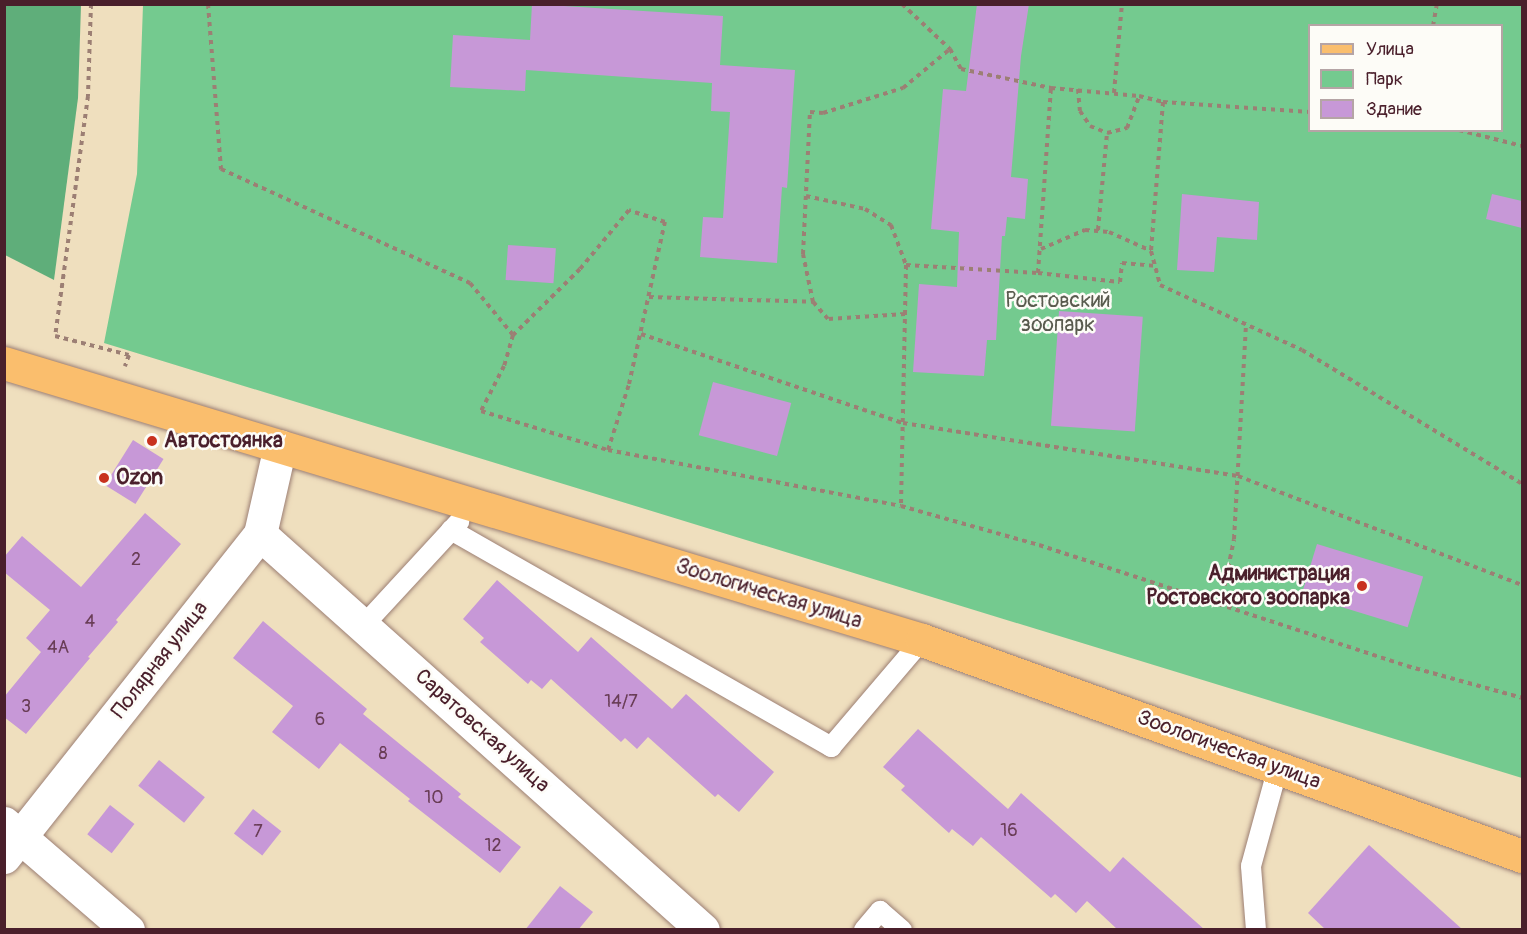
<!DOCTYPE html>
<html>
<head>
<meta charset="utf-8">
<style>
  body { margin:0 }
  #map { position:relative; width:1527px; height:934px; overflow:hidden; background:#efdfbe; font-family:Pangolin,sans-serif }
  div>[style] { position:absolute }
  .green>* { inset:0; background:#74ca8f }
  .forest>* { inset:0; background:#5fae7a }
  .building>* { inset:0; background:#c798d7; transform-origin:0 0 }
  .path>* { height:4px; margin-top:-2px; transform-origin:0; background:repeating-linear-gradient(90deg,#9c7f74 0 4.5px,transparent 0 9px) }
  .roads { filter:drop-shadow(0 0 2px #9c7f74) drop-shadow(0 0 2px #9c7f74) }
  .lane>* { height:20px; margin:-10px; padding:0 10px; transform-origin:10px; border-radius:10px; background:#fff }
  .street>* { height:33px; margin:-16.5px; padding:0 16.5px; transform-origin:16.5px; border-radius:16.5px; background:#fff }
  .primary>* { height:33px; margin:-16.5px; padding:0 16.5px; transform-origin:16.5px; border-radius:16.5px; background:#fabe6d }
  .dots>* { width:16px; height:16px; translate:-50% -50%; box-sizing:border-box; border:3px solid #fdfcf7; border-radius:50% }
  span { translate:-50% -50%; white-space:nowrap; text-align:center; line-height:1.15; -webkit-text-stroke:5px #fdfcf7; paint-order:stroke }
  .number-label { font-size:18px; color:#693d56 }
  .number-label span { -webkit-text-stroke-width:0 }
  .park-label { font-size:21px; color:#595b4e }
  .poi-label { font-size:21px; color:#4a1f2b; font-weight:700 }
  .left { translate:0 -50%; text-align:left }
  .right { translate:-100% -50%; text-align:right }
  .street-label { font-size:21px; color:#4a1f2b }
  .frame { position:absolute; inset:0; border:6px solid #4a1f2b; pointer-events:none }
  .legend { position:absolute; left:1308px; top:24px; width:195px; height:108px; box-sizing:border-box; background:#fdfcf7; border:2px solid #b5a4a5; margin:0; padding:8px 10px; list-style:none; font-size:18px; color:#4a1f2b }
  .legend li { display:flex; align-items:center; gap:12px; height:30px }
  .legend b { width:30px; border:2px solid #b5a4a5 }
</style>
</head>
<body>
<div id="map">
  <div class="green">
    <i style="clip-path:polygon(evenodd,143px 5px,1522px 5px,1522px 778px,104px 343px,137px 174px,143px 5px,1310px 26px,1502px 26px,1502px 130px,1310px 130px,1310px 26px)"></i>
  </div>
  <div class="forest">
    <i style="clip-path:polygon(4px 5px,81px 5px,78px 98px,54px 280px,5px 255px)"></i>
  </div>
  <div class="building">
    <i style="clip-path:polygon(532px 4px,723px 16px,720px 65px,795px 70px,787px 188px,782px 187px,777px 263px,700px 257px,703px 217px,723px 218px,730px 112px,711px 111px,712px 83px,526px 70px,525px 91px,450px 87px,453px 35px,530px 40px)"></i>
    <i style="clip-path:polygon(977px 4px,1029px 4px,1021px 56px,1011px 177px,1028px 179px,1025px 219px,1007px 217px,1005px 236px,1002px 236px,996px 340px,987px 340px,984px 376px,913px 372px,919px 284px,957px 287px,959px 232px,931px 229px,943px 89px,966px 91px)"></i>
    <i style="clip-path:polygon(1182px 194px,1259px 202px,1257px 240px,1217px 237px,1214px 272px,1177px 270px)"></i>
    <i style="clip-path:polygon(1492px 194px,1522px 201px,1522px 228px,1486px 219px)"></i>
    <i style="left:508px;top:245px;width:48px;height:35px;rotate:4deg"></i>
    <i style="left:1059px;top:311px;width:84px;height:115px;rotate:4deg"></i>
    <i style="left:713px;top:382px;width:81px;height:55px;rotate:15deg"></i>
    <i style="left:133px;top:440px;width:36px;height:53px;rotate:32deg"></i>
    <i style="clip-path:polygon(145px 513px,181px 544px,116px 620px,118px 622px,88px 657px,90px 658px,26px 734px,4px 717px,4px 697px,41px 652px,26px 638px,50px 610px,4px 572px,4px 557px,22px 536px,81px 587px)"></i>
    <i style="left:1317px;top:544px;width:111px;height:53px;rotate:17deg"></i>
    <i style="clip-path:polygon(497px 580px,578px 652px,591px 637px,672px 709px,686px 694px,774px 772px,739px 812px,718px 794px,715px 797px,648px 737px,637px 749px,625px 738px,621px 742px,551px 679px,542px 689px,531px 680px,528px 684px,480px 642px,484px 638px,463px 619px)"></i>
    <i style="clip-path:polygon(263px 621px,367px 709px,363px 714px,461px 794px,458px 797px,521px 847px,500px 873px,408px 801px,410px 799px,340px 743px,319px 769px,272px 732px,293px 706px,233px 658px)"></i>
    <i style="clip-path:polygon(918px 729px,1008px 809px,1021px 793px,1110px 872px,1123px 857px,1205px 930px,1118px 930px,1087px 901px,1076px 913px,1055px 894px,1051px 898px,981px 837px,973px 846px,952px 829px,949px 833px,901px 790px,905px 786px,883px 767px)"></i>
    <i style="left:159px;top:760px;width:59px;height:33px;rotate:39deg"></i>
    <i style="left:110px;top:805px;width:31px;height:37px;rotate:38deg"></i>
    <i style="left:253px;top:809px;width:36px;height:31px;rotate:38deg"></i>
    <i style="clip-path:polygon(1369px 845px,1463px 930px,1326px 930px,1308px 913px)"></i>
    <i style="clip-path:polygon(560px 886px,593px 912px,578px 930px,525px 930px)"></i>
  </div>
  <div class="path">
    <i style="left:91px;top:4px;width:92px;rotate:91.9deg"></i>
    <i style="left:88px;top:96px;width:242px;rotate:97.8deg"></i>
    <i style="left:55px;top:336px;width:76px;rotate:14.4deg"></i>
    <i style="left:129px;top:355px;width:12px;rotate:110deg"></i>
    <i style="left:208px;top:4px;width:166px;rotate:85.5deg"></i>
    <i style="left:221px;top:169px;width:274px;rotate:24.6deg"></i>
    <i style="left:470px;top:283px;width:67px;rotate:50.4deg"></i>
    <i style="left:902px;top:4px;width:66px;rotate:43.2deg"></i>
    <i style="left:950px;top:49px;width:23px;rotate:61deg"></i>
    <i style="left:961px;top:69px;width:92px;rotate:11.9deg"></i>
    <i style="left:1051px;top:88px;width:88px;rotate:5.2deg"></i>
    <i style="left:1139px;top:96px;width:25px;rotate:14deg"></i>
    <i style="left:1163px;top:102px;width:147px;rotate:3.9deg"></i>
    <i style="left:1433px;top:26px;width:22px;rotate:-80deg"></i>
    <i style="left:1078px;top:89px;width:22px;rotate:85deg"></i>
    <i style="left:1080px;top:111px;width:18px;rotate:56deg"></i>
    <i style="left:1090px;top:126px;width:18px;rotate:22deg"></i>
    <i style="left:1107px;top:133px;width:21px;rotate:-14deg"></i>
    <i style="left:1127px;top:128px;width:34px;rotate:-69deg"></i>
    <i style="left:1114px;top:93px;width:89px;rotate:-84.9deg"></i>
    <i style="left:1163px;top:102px;width:149px;rotate:94.6deg"></i>
    <i style="left:1151px;top:251px;width:35px;rotate:75deg"></i>
    <i style="left:1160px;top:285px;width:156px;rotate:24.6deg"></i>
    <i style="left:1302px;top:350px;width:258px;rotate:31.3deg"></i>
    <i style="left:1459px;top:130px;width:65px;rotate:14.3deg"></i>
    <i style="left:806px;top:196px;width:60px;rotate:12.4deg"></i>
    <i style="left:865px;top:209px;width:31px;rotate:32deg"></i>
    <i style="left:891px;top:225px;width:43px;rotate:69.4deg"></i>
    <i style="left:906px;top:265px;width:241px;rotate:91.2deg"></i>
    <i style="left:1098px;top:230px;width:97px;rotate:-84.7deg"></i>
    <i style="left:1041px;top:249px;width:48px;rotate:-23.4deg"></i>
    <i style="left:1085px;top:230px;width:24px;rotate:5deg"></i>
    <i style="left:1109px;top:232px;width:46px;rotate:24.3deg"></i>
    <i style="left:906px;top:265px;width:132px;rotate:3.5deg"></i>
    <i style="left:1038px;top:273px;width:82px;rotate:6.3deg"></i>
    <i style="left:1120px;top:282px;width:19px;rotate:-84deg"></i>
    <i style="left:1122px;top:263px;width:33px;rotate:5deg"></i>
    <i style="left:1038px;top:273px;width:185px;rotate:-86deg"></i>
    <i style="left:649px;top:297px;width:164px;rotate:1.7deg"></i>
    <i style="left:905px;top:314px;width:77px;rotate:176.3deg"></i>
    <i style="left:828px;top:319px;width:23px;rotate:-131deg"></i>
    <i style="left:813px;top:302px;width:49px;rotate:-101.8deg"></i>
    <i style="left:803px;top:254px;width:142px;rotate:-87.2deg"></i>
    <i style="left:810px;top:112px;width:13px;rotate:4deg"></i>
    <i style="left:823px;top:113px;width:84px;rotate:-17.4deg"></i>
    <i style="left:903px;top:88px;width:61px;rotate:-39.7deg"></i>
    <i style="left:641px;top:334px;width:277px;rotate:18.8deg"></i>
    <i style="left:903px;top:423px;width:339px;rotate:9deg"></i>
    <i style="left:1238px;top:476px;width:304px;rotate:21deg"></i>
    <i style="left:608px;top:450px;width:69px;rotate:-72.3deg"></i>
    <i style="left:629px;top:384px;width:166px;rotate:-77.5deg"></i>
    <i style="left:665px;top:222px;width:38px;rotate:-162deg"></i>
    <i style="left:629px;top:210px;width:77px;rotate:129.7deg"></i>
    <i style="left:580px;top:269px;width:94px;rotate:135.4deg"></i>
    <i style="left:513px;top:335px;width:32px;rotate:106deg"></i>
    <i style="left:504px;top:366px;width:51px;rotate:117.1deg"></i>
    <i style="left:481px;top:411px;width:133px;rotate:17.1deg"></i>
    <i style="left:608px;top:450px;width:298px;rotate:10.8deg"></i>
    <i style="left:901px;top:506px;width:143px;rotate:15.8deg"></i>
    <i style="left:1039px;top:545px;width:387px;rotate:18.2deg"></i>
    <i style="left:1407px;top:666px;width:119px;rotate:15.5deg"></i>
    <i style="left:1221px;top:603px;width:65px;rotate:-78.5deg"></i>
    <i style="left:1234px;top:539px;width:216px;rotate:-86.8deg"></i>
  </div>
  <div class="roads">
    <div class="lane">
      <i style="left:451px;top:530px;width:438px;rotate:29.7deg"></i>
      <i style="left:831px;top:747px;width:140px;rotate:-49.6deg"></i>
      <i style="left:363px;top:626px;width:142px;rotate:-47.3deg"></i>
      <i style="left:864px;top:930px;width:25px;rotate:-50deg"></i>
      <i style="left:880px;top:911px;width:29px;rotate:41deg"></i>
      <i style="left:1256px;top:930px;width:64px;rotate:-94.5deg"></i>
      <i style="left:1251px;top:866px;width:103px;rotate:-74.7deg"></i>
    </div>
    <div class="street">
      <i style="left:260px;top:534px;width:594px;rotate:41.79deg"></i>
      <i style="left:4px;top:823px;width:164px;rotate:40.8deg"></i>
      <i style="left:4px;top:857px;width:412px;rotate:-51.6deg"></i>
      <i style="left:260px;top:534px;width:90px;rotate:-77.2deg"></i>
    </div>
    <div class="primary">
      <i style="left:4px;top:363px;width:959px;rotate:16.79deg"></i>
      <i style="left:922px;top:640px;width:638px;rotate:19.8deg"></i>
    </div>
  </div>
  <div class="dots">
    <i style="left:152px;top:441px;background:#c8321e"></i>
    <i style="left:104px;top:478px;background:#c8321e"></i>
    <i style="left:1362px;top:586px;background:#c8321e"></i>
  </div>
  <div class="number-label">
    <span style="left:136px;top:560px">2</span>
    <span style="left:90px;top:622px">4</span>
    <span style="left:58px;top:648px">4А</span>
    <span style="left:621px;top:702px">14/7</span>
    <span style="left:26px;top:707px">3</span>
    <span style="left:320px;top:720px">6</span>
    <span style="left:383px;top:754px">8</span>
    <span style="left:434px;top:798px">10</span>
    <span style="left:1009px;top:831px">16</span>
    <span style="left:258px;top:832px">7</span>
    <span style="left:493px;top:846px">12</span>
  </div>
  <div class="park-label">
    <span style="left:1058px;top:313px">Ростовский<br>зоопарк</span>
  </div>
  <div class="poi-label">
    <span class="left" style="left:164px;top:441px">Автостоянка</span>
    <span class="left" style="left:116px;top:478px">Ozon</span>
    <span class="right" style="left:1350px;top:586px">Администрация<br>Ростовского зоопарка</span>
  </div>
  <div class="street-label">
    <span style="left:769px;top:594px;rotate:17deg">Зоологическая улица</span>
    <span style="left:160px;top:660px;rotate:-52deg">Полярная улица</span>
    <span style="left:482px;top:731px;rotate:42deg">Саратовская улица</span>
    <span style="left:1229px;top:750px;rotate:20deg">Зоологическая улица</span>
  </div>
  <div class="frame"></div>
  <ul class="legend">
  <li><b style="height:8px;background:#fabe6d"></b>Улица</li>
  <li><b style="height:16px;background:#74ca8f"></b>Парк</li>
  <li><b style="height:16px;background:#c798d7"></b>Здание</li>
  </ul>
</div>
</body>
</html>
